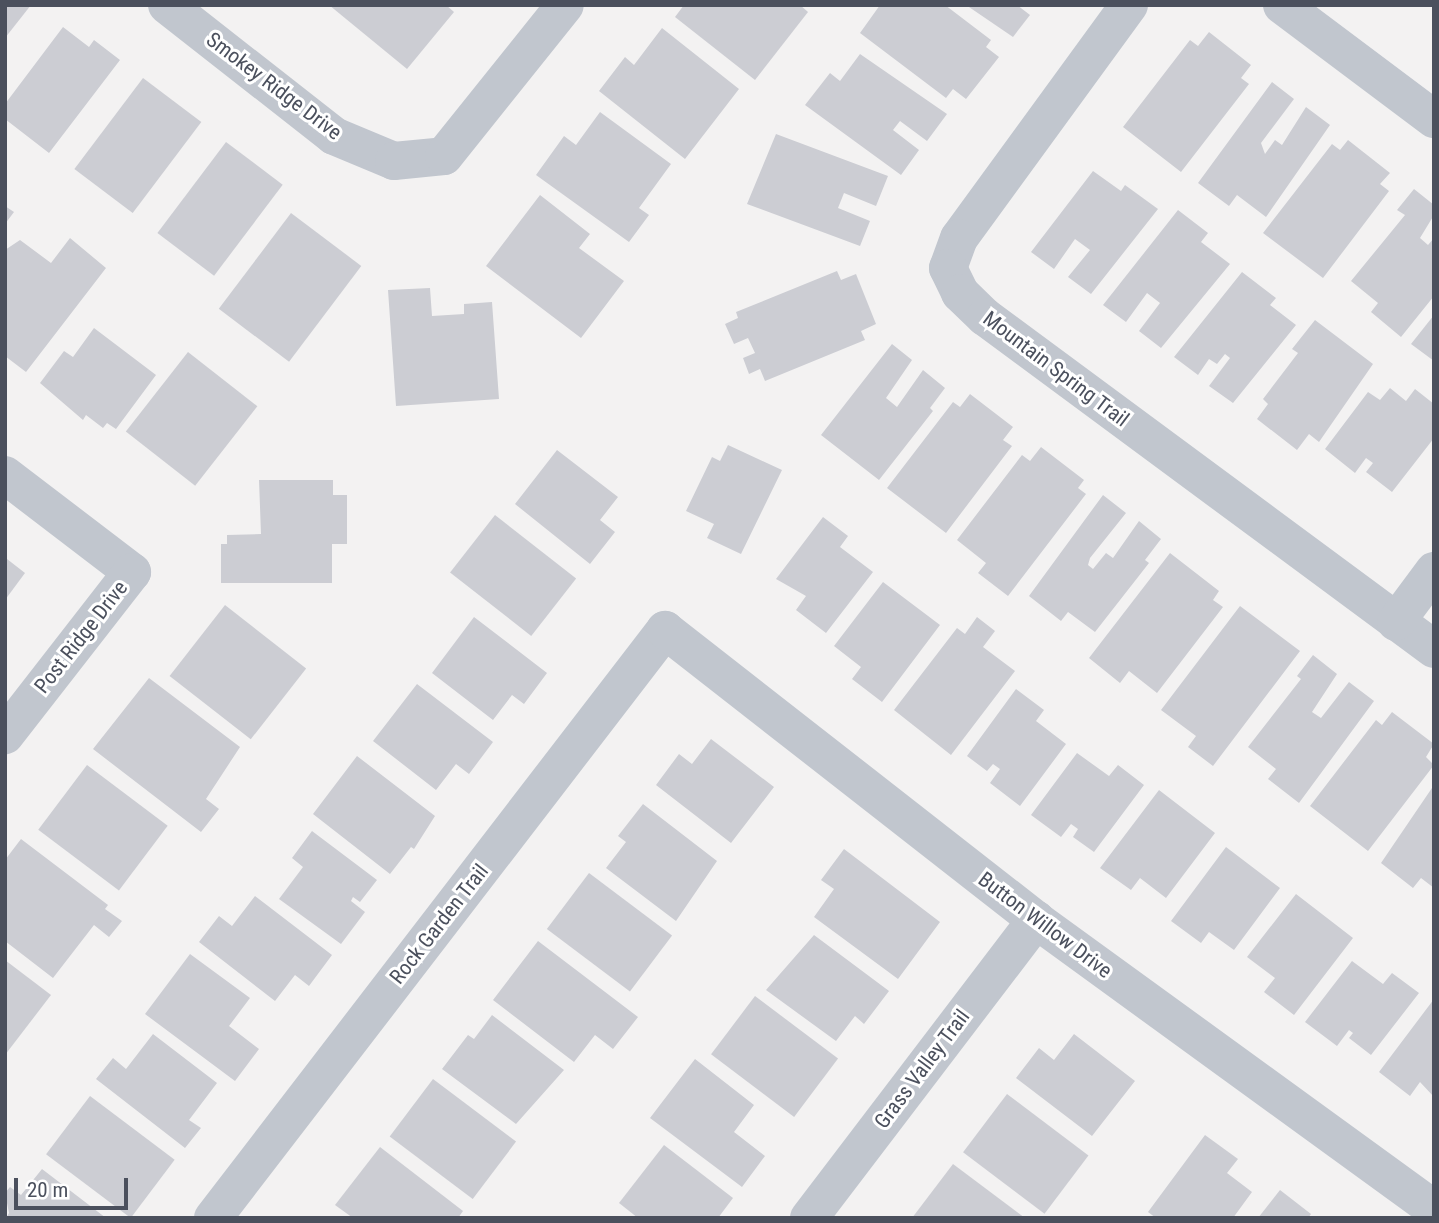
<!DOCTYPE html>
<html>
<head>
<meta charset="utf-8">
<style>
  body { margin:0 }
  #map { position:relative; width:1439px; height:1223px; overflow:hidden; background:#f3f2f2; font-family:"Roboto Condensed",sans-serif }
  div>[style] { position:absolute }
  .building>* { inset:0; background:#cccdd3; transform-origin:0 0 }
  .street>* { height:38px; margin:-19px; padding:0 19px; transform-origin:19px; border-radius:19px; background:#c1c6ce }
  span { translate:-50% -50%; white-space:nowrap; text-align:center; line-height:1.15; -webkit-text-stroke:6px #fff; paint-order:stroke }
  .street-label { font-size:21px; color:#4b505d }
  .frame { position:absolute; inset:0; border:7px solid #4b505d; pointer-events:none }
  .scale { position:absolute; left:14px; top:1178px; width:114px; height:32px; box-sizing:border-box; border:4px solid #4b505d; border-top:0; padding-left:9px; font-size:21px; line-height:24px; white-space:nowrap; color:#4b505d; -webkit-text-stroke:5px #fff; paint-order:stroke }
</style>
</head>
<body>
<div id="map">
  <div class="building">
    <i style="clip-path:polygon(5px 5px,31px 5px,5px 38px)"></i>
    <i style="clip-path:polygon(329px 5px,446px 5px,454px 12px,407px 69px)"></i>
    <i style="clip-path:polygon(684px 5px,800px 5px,808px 12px,755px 80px,675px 17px)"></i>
    <i style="clip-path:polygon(880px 5px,945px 5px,991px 40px,986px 47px,999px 57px,966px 99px,953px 89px,946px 98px,860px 33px)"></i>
    <i style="clip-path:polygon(966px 5px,1017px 5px,1030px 15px,1013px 37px)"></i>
    <i style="clip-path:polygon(63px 27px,89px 47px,94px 40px,120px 60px,49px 153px,5px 119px,5px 104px)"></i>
    <i style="clip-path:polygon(662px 28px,739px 89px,685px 159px,599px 91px,625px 57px,634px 65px)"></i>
    <i style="clip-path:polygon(1209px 32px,1251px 65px,1241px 78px,1249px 84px,1181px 172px,1123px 127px,1190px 40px,1198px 46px)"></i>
    <i style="clip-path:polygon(860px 54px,947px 114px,927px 141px,900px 121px,893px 130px,919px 150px,901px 175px,805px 105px,830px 73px,840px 81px)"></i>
    <i style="left:143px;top:78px;width:73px;height:114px;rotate:37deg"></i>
    <i style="clip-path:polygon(1272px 82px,1294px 99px,1261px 143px,1265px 154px,1275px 140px,1282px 145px,1306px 107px,1330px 125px,1266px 217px,1237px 195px,1229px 206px,1198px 183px)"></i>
    <i style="clip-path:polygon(600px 112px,671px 164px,639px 208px,649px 215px,629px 242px,536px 175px,564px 136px,576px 145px)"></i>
    <i style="clip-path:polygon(776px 134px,888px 176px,876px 206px,844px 193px,838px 208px,870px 221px,860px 246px,747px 204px)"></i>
    <i style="clip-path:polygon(1348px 140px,1390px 173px,1380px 184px,1389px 191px,1323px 278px,1263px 233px,1332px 144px,1340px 150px)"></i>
    <i style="left:226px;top:142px;width:71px;height:114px;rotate:37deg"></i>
    <i style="clip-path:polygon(1093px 171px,1121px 191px,1125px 185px,1158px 209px,1091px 294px,1068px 277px,1090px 250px,1075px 239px,1054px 269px,1031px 252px)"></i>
    <i style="clip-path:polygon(1414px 189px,1434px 205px,1434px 215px,1420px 238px,1428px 245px,1434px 238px,1434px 296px,1401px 337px,1371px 312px,1378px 303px,1351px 281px,1405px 215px,1397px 210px)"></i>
    <i style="clip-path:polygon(540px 195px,590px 234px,579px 248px,624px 281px,581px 338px,486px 266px)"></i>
    <i style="clip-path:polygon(5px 206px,14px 212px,5px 224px)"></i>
    <i style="clip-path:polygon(1178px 210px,1208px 233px,1201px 242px,1230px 264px,1161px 348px,1139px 331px,1160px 303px,1147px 293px,1126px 322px,1103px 305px)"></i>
    <i style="left:291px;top:213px;width:88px;height:120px;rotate:37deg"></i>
    <i style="clip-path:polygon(70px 238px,106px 268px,26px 372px,5px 356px,5px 250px,20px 240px,51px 263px)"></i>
    <i style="clip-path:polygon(837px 271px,841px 280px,856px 274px,876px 324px,861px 331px,865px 340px,765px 381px,760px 369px,749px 374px,743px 358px,755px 353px,748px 338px,734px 344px,725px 324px,738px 318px,736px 312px)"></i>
    <i style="clip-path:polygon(1242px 272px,1276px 298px,1270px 305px,1296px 325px,1233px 403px,1209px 386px,1230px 358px,1225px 354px,1217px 364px,1209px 359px,1198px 375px,1174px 357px)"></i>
    <i style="clip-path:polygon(430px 288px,432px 316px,464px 314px,464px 304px,492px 302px,499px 399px,396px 406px,388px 290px)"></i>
    <i style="clip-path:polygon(1434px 315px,1434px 361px,1411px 344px)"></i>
    <i style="clip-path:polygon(1315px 320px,1373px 364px,1319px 442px,1309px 434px,1297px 450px,1257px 419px,1268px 404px,1263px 399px,1298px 353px,1292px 349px)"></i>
    <i style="clip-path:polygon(94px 328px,156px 375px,116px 429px,107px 423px,103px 428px,86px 415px,83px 420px,40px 383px,64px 351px,73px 357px)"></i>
    <i style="clip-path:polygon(892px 344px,912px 360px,886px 398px,897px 407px,923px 370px,945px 388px,930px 408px,933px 411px,879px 480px,821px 435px)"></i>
    <i style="left:188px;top:352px;width:88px;height:101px;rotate:38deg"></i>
    <i style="clip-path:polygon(1390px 388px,1406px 401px,1415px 389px,1434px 404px,1434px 438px,1392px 492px,1366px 472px,1373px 463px,1366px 458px,1355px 473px,1325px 449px,1368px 392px,1380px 400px)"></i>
    <i style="clip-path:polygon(970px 394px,1013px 427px,1003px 440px,1012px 446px,946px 533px,887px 488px,953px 402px,960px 407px)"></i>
    <i style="clip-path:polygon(728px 445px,782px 470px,741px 554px,707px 538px,714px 524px,686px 511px,712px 457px,720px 461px)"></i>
    <i style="clip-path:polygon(1041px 447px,1084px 480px,1078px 488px,1086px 494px,1008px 596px,978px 573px,986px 563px,957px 540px,1022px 455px,1030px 461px)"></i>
    <i style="clip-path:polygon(557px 450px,618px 497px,600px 520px,615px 532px,590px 564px,515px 504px)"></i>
    <i style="clip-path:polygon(259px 480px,333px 480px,333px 495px,347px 495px,347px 544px,332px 544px,332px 583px,221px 583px,221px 544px,227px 544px,227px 535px,261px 534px)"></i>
    <i style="clip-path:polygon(1103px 495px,1126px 513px,1090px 558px,1088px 565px,1093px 569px,1106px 553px,1113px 558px,1139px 521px,1161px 539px,1145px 560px,1149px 563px,1095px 632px,1068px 612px,1061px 621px,1029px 596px)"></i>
    <i style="left:495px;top:515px;width:103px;height:73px;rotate:38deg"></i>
    <i style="clip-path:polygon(823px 517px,848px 536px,840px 547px,873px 572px,826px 633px,796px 610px,806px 596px,776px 579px)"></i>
    <i style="clip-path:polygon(1170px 553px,1219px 591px,1213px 600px,1223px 607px,1157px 693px,1129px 671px,1120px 683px,1089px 658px)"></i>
    <i style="clip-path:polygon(7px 559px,25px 573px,5px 600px,5px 561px)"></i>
    <i style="clip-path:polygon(883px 582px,940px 625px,882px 702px,852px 679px,861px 667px,834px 646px)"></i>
    <i style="left:225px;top:605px;width:103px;height:90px;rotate:38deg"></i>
    <i style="clip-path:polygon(1240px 606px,1300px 651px,1213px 766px,1188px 747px,1196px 736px,1161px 710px)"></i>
    <i style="clip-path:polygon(474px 617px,547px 673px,524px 704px,512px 695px,493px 720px,432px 673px)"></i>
    <i style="clip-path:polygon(977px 617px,995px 631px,983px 647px,1015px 671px,951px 755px,894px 710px,957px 628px,965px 634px)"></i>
    <i style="clip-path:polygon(1313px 655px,1337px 674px,1312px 712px,1321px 718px,1349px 682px,1374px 701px,1299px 803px,1268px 779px,1276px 769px,1248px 747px,1301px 679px,1297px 676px)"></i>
    <i style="clip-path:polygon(149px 678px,240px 747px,206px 799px,219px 809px,201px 832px,93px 749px)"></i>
    <i style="clip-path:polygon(417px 684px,493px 742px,469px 774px,456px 764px,436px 790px,373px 741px)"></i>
    <i style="clip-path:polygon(1016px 689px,1044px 710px,1036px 721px,1066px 744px,1020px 806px,990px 783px,1000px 769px,993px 764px,987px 771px,967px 756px)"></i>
    <i style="clip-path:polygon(1392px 712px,1434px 744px,1426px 757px,1434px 765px,1368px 851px,1310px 806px,1376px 720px,1382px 725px)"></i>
    <i style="clip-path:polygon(711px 739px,774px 787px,731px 843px,656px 785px,679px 754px,692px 764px)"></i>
    <i style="clip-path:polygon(1077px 753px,1109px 776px,1118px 765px,1144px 785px,1094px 852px,1073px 837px,1078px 829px,1071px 824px,1061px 837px,1031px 815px)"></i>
    <i style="clip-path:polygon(357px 756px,435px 816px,414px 849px,411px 847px,390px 874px,313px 814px)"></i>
    <i style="left:87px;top:765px;width:101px;height:81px;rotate:37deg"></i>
    <i style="clip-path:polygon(1434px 785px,1434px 888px,1421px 878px,1413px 888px,1381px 863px)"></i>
    <i style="clip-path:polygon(1159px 790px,1215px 833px,1166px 898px,1140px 878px,1131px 890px,1100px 868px)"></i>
    <i style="clip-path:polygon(643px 804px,717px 861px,676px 921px,606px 868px,626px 842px,618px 836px)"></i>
    <i style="clip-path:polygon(312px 831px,377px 880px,360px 902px,353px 897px,351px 901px,365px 912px,341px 944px,279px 899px,303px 867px,292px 858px)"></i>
    <i style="clip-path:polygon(21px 839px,108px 905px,105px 909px,122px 921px,109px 937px,94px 925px,53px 978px,5px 941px,5px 860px)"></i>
    <i style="clip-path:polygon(1226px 847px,1280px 888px,1234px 950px,1209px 932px,1201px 943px,1171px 921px)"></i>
    <i style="clip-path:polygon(844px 849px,940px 922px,898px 979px,814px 917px,834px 889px,821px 880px)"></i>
    <i style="left:589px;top:873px;width:104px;height:70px;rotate:37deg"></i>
    <i style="clip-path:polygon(1296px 894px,1353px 938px,1294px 1015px,1264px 992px,1275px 978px,1247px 957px)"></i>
    <i style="clip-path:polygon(255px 896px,332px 955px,309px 986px,295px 975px,275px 1001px,199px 942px,219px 916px,232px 926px)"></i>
    <i style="clip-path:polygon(814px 935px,889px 991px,864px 1024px,855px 1016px,836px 1041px,766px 990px)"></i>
    <i style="clip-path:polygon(538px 941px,638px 1017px,613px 1049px,595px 1035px,574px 1062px,493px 1000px)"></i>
    <i style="clip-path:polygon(190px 954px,250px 998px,229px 1026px,259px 1049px,235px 1081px,145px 1014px)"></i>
    <i style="clip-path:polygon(5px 960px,51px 995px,5px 1055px)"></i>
    <i style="clip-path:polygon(1352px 961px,1383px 984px,1392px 973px,1419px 993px,1371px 1055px,1349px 1038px,1353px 1033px,1349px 1030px,1337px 1046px,1305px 1022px)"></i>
    <i style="left:755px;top:996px;width:104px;height:73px;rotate:37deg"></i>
    <i style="clip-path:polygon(1434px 999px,1434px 1097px,1420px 1082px,1410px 1096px,1379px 1072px)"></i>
    <i style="clip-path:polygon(492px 1015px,564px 1070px,516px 1124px,442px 1069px,468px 1035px,474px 1039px)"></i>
    <i style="clip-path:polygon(153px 1034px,217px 1083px,189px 1120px,201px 1128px,185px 1148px,96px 1079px,113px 1058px,126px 1069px)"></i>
    <i style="clip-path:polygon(1074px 1034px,1135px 1081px,1092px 1136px,1016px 1078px,1039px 1048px,1054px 1060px)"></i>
    <i style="clip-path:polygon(695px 1059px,754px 1105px,734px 1132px,765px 1156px,742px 1187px,650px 1118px)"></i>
    <i style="left:433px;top:1079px;width:104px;height:72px;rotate:37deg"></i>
    <i style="left:1007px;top:1094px;width:102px;height:73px;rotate:37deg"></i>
    <i style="left:90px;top:1096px;width:106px;height:73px;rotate:37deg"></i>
    <i style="clip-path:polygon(1205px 1135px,1238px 1159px,1227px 1173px,1252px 1192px,1233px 1218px,1156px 1218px,1148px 1212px)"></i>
    <i style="clip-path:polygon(664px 1145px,733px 1198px,718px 1218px,638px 1218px,619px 1203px)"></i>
    <i style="clip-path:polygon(380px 1147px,463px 1211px,458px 1218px,353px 1218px,335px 1205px)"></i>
    <i style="clip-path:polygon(953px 1164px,1025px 1218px,912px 1218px)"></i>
    <i style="clip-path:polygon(42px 1169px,106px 1218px,6px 1218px,9px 1213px,5px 1193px,10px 1187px,21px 1195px)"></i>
    <i style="clip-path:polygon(1280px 1190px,1311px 1214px,1308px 1218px,1258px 1218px)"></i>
  </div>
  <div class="street">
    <i style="left:167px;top:5px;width:212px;rotate:38.1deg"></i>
    <i style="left:334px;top:136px;width:65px;rotate:22.6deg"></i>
    <i style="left:394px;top:161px;width:50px;rotate:-5.7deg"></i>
    <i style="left:444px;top:156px;width:193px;rotate:-51.3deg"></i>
    <i style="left:1129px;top:5px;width:288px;rotate:126.1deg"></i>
    <i style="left:959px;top:238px;width:32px;rotate:110deg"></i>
    <i style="left:948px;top:268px;width:28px;rotate:64deg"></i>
    <i style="left:960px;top:293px;width:35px;rotate:44deg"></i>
    <i style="left:985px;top:317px;width:558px;rotate:36.48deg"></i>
    <i style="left:1282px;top:5px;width:190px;rotate:36.9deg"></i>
    <i style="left:5px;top:475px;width:160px;rotate:37.4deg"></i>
    <i style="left:132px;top:572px;width:207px;rotate:127.9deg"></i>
    <i style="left:1396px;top:622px;width:64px;rotate:-53.3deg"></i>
    <i style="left:213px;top:1218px;width:742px;rotate:-52.45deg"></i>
    <i style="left:665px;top:630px;width:471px;rotate:38deg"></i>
    <i style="left:1036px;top:920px;width:492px;rotate:36deg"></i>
    <i style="left:809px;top:1218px;width:375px;rotate:-52.7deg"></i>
  </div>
  <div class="street-label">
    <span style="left:274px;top:86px;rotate:37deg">Smokey Ridge Drive</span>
    <span style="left:1056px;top:369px;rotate:37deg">Mountain Spring Trail</span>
    <span style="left:81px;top:637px;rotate:-52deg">Post Ridge Drive</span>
    <span style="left:439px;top:924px;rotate:-52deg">Rock Garden Trail</span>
    <span style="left:1045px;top:925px;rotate:37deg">Button Willow Drive</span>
    <span style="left:922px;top:1069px;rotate:-53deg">Grass Valley Trail</span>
  </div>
  <div class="frame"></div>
  <div class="scale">20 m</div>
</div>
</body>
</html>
